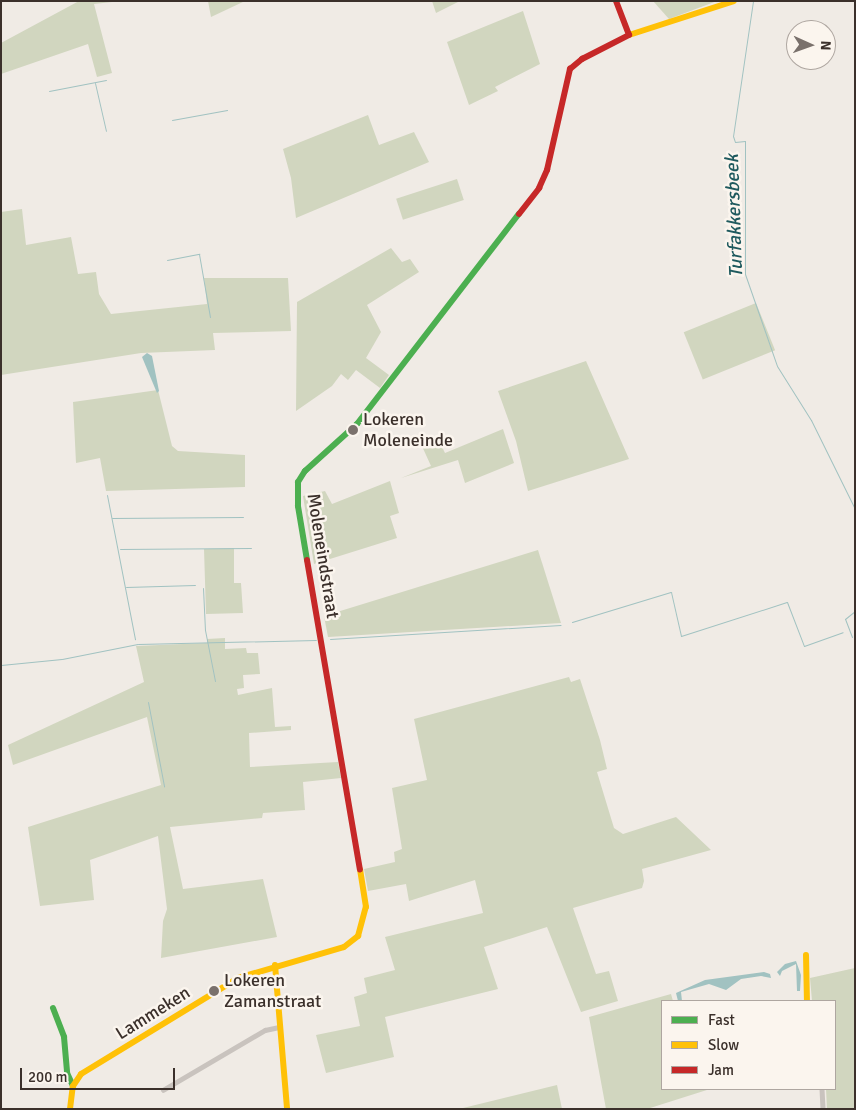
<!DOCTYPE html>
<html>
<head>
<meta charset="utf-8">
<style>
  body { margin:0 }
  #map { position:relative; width:856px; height:1110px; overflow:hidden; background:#f0ebe5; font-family:Signika,sans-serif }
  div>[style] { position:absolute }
  .green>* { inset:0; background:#d1d6bf; transform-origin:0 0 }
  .water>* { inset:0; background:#a1c2c1 }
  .stream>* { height:1px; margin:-0.5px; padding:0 0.5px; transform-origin:0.5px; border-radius:0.5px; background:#a1c2c1 }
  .street>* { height:4.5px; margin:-2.25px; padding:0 2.25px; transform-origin:2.25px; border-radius:2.25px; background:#c9c3be }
  .fast>* { height:6px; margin:-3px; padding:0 3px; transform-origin:3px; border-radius:3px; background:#4caf50 }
  .slow>* { height:6px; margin:-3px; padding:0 3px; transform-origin:3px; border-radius:3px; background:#ffc107 }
  .jam>* { height:6px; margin:-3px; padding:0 3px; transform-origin:3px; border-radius:3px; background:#c62828 }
  .dots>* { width:14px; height:14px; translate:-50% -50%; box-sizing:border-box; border:2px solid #fbf5ee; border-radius:50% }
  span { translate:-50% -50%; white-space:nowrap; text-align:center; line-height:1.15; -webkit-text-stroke:5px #fbf5ee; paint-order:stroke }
  .poi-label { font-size:18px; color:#3b302b }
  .left { translate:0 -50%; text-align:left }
  .street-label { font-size:18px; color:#3b302b }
  .water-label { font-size:19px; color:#1f5a5e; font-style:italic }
  .frame { position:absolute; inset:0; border:2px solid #3b302b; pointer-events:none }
  .legend { position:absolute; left:661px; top:1000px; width:175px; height:90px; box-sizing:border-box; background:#fbf5ee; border:1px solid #aea6a0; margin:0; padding:6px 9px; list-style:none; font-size:15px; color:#3b302b }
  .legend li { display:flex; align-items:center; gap:10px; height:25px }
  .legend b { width:25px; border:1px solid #aea6a0 }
  .north { position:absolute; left:786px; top:20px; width:50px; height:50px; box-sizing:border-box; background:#fbf5ee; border:1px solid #aea6a0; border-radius:50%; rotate:92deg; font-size:14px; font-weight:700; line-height:20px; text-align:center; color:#3b302b }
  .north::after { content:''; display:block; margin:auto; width:18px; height:22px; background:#7a716c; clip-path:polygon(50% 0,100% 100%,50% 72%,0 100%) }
  .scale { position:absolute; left:20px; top:1068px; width:155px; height:22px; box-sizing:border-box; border:2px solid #3b302b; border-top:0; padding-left:6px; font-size:15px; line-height:18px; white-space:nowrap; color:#3b302b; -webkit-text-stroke:4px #fbf5ee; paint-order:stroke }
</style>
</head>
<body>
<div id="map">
  <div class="green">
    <i style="clip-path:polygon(79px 1px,121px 1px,94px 4px,112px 73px,97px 77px,88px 44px,1px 74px,1px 43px)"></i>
    <i style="clip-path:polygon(208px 1px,245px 1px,211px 17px)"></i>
    <i style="clip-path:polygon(432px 1px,460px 1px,436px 13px)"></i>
    <i style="clip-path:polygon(653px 1px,717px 1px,669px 19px)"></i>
    <i style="clip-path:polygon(523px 11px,540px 64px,495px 87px,498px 91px,469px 105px,447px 42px)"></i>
    <i style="clip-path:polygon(368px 115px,379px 145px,414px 132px,429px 162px,296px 218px,291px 178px,283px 149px)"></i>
    <i style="left:457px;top:179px;width:22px;height:64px;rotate:72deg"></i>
    <i style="clip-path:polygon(22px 209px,26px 245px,71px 237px,78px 274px,96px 272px,99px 294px,111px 314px,207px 304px,204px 278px,288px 278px,291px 331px,213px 333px,215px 350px,141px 353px,1px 375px,1px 212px)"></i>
    <i style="clip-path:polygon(391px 248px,402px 262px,410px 259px,419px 272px,367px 305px,381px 332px,366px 358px,389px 375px,380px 388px,356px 370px,348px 380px,341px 374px,332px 386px,296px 411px,297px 302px)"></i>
    <i style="left:756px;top:303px;width:51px;height:78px;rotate:68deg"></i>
    <i style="clip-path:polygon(586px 361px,629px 459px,528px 491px,516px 441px,498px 391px)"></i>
    <i style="clip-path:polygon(158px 390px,172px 446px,178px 451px,245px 455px,245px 487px,106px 491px,100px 458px,76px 463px,73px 402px)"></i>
    <i style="clip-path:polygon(503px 429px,514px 463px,465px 483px,458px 460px,401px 478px,431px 466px,421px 444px,437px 437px,445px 453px)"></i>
    <i style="clip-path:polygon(390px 481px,399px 513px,390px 516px,397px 538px,314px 564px,303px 496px,325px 491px,332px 504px)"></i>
    <i style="clip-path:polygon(234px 548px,234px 583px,241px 583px,243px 613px,206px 614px,204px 549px)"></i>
    <i style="clip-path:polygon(538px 550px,561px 623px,328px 637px,324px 616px)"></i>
    <i style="clip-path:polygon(225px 638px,225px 649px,246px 648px,247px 653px,258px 653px,260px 674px,243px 675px,244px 688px,237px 689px,238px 695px,272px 688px,275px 727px,291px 726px,291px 730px,249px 733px,250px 767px,338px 762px,341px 778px,303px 782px,305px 810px,263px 813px,262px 818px,170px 827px,183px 889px,263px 879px,277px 937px,161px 958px,163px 921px,167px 909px,158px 836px,90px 860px,94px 900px,40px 906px,28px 827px,161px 785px,147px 717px,13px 765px,8px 745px,144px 682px,136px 646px,207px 643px,207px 639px)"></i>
    <i style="clip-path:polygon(569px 677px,571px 682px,580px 679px,600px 740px,607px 769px,597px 772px,614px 828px,623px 834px,676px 817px,711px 850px,642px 869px,644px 881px,642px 888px,573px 908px,596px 974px,609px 971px,618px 1001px,581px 1012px,547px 927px,484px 947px,498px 989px,385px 1017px,394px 1057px,326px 1073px,316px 1035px,360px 1026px,354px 997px,367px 993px,364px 978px,395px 970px,385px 937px,483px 913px,475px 880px,409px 901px,406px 884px,368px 891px,364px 869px,395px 862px,394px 852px,402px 849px,392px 788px,427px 780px,414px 719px)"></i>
    <i style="clip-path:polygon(855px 968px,855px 1109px,827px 1109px,826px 1089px,835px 1089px,835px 1001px,812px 1001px,810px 978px)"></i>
    <i style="clip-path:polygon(671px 994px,673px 1001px,662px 1001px,662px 1089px,710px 1089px,647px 1109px,606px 1109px,589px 1017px)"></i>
    <i style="clip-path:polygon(557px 1085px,562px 1109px,459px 1109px)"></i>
  </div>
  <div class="water">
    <i style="clip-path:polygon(147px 353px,152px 356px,159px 391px,157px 393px,142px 357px)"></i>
    <i style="clip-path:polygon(796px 961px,801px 975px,800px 991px,797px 991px,796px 964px,782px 971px,780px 976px,777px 972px,785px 964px)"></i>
    <i style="clip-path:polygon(764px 972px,770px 974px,771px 978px,761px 976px,741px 979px,726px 990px,709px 984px,681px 992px,682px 1001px,678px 1001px,676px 993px,705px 980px)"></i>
  </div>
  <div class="stream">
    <i style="left:753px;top:1px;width:136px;rotate:98.4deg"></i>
    <i style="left:733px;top:136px;width:6px;rotate:72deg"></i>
    <i style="left:735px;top:142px;width:10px;rotate:-6deg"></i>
    <i style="left:745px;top:141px;width:133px;rotate:90deg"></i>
    <i style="left:745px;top:274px;width:97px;rotate:70.8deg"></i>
    <i style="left:777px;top:366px;width:64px;rotate:57.8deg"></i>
    <i style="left:811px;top:420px;width:99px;rotate:63.7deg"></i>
    <i style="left:95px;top:83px;width:49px;rotate:77.1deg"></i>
    <i style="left:49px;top:91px;width:58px;rotate:-10.9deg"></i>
    <i style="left:172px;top:120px;width:56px;rotate:-10.3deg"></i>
    <i style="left:167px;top:260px;width:33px;rotate:-11deg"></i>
    <i style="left:199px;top:254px;width:64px;rotate:80.1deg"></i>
    <i style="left:107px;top:495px;width:147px;rotate:79deg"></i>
    <i style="left:112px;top:518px;width:131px;rotate:-0.4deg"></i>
    <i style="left:120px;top:549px;width:131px;rotate:-0.4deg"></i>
    <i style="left:126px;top:587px;width:69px;rotate:-1.7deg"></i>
    <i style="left:203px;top:588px;width:42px;rotate:87.3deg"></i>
    <i style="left:205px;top:630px;width:52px;rotate:78.9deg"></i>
    <i style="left:572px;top:622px;width:103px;rotate:-16.9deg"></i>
    <i style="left:671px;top:592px;width:45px;rotate:77.2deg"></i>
    <i style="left:681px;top:636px;width:111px;rotate:-17.8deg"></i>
    <i style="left:787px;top:602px;width:47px;rotate:68.9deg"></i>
    <i style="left:804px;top:646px;width:41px;rotate:-19.7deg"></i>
    <i style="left:852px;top:637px;width:19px;rotate:-111deg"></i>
    <i style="left:845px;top:619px;width:13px;rotate:-39deg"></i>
    <i style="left:330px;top:639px;width:231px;rotate:-3.5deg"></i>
    <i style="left:854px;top:641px;width:4px;rotate:76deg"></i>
    <i style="left:1px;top:665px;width:61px;rotate:-5.6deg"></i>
    <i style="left:62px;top:659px;width:77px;rotate:-11.2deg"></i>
    <i style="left:138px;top:644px;width:178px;rotate:-1.3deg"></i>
    <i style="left:148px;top:702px;width:86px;rotate:79.2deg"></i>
  </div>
  <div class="street">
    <i style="left:822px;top:1089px;width:20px;rotate:87deg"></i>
    <i style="left:163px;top:1090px;width:118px;rotate:-30.5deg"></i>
    <i style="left:265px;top:1030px;width:14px;rotate:-12deg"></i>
  </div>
  <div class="fast">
    <i style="left:307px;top:560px;width:55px;rotate:-99.5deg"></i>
    <i style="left:298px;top:506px;width:24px;rotate:-90deg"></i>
    <i style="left:298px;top:482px;width:13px;rotate:-58deg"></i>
    <i style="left:305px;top:471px;width:70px;rotate:-42.1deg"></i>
    <i style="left:357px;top:424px;width:265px;rotate:-52.4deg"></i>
    <i style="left:53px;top:1008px;width:31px;rotate:69deg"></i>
    <i style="left:64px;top:1037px;width:36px;rotate:85deg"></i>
    <i style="left:67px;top:1073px;width:14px;rotate:65deg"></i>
  </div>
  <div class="slow">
    <i style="left:629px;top:35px;width:110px;rotate:-17.9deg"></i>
    <i style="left:806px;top:955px;width:46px;rotate:88.8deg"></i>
    <i style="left:275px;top:965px;width:144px;rotate:85.2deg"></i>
    <i style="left:70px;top:1109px;width:23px;rotate:-83deg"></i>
    <i style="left:73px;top:1086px;width:14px;rotate:-56deg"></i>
    <i style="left:81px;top:1074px;width:184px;rotate:-31.4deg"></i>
    <i style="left:238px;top:978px;width:110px;rotate:-16.3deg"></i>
    <i style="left:344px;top:947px;width:18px;rotate:-38deg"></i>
    <i style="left:358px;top:936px;width:30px;rotate:-75deg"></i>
    <i style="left:366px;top:907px;width:38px;rotate:-99deg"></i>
  </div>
  <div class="jam">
    <i style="left:616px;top:1px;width:36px;rotate:69deg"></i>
    <i style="left:519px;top:214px;width:33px;rotate:-52deg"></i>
    <i style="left:539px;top:188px;width:20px;rotate:-66deg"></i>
    <i style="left:547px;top:170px;width:104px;rotate:-77.2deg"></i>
    <i style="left:570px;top:69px;width:16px;rotate:-40deg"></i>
    <i style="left:582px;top:59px;width:53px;rotate:-27.1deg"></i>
    <i style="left:307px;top:560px;width:314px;rotate:80.3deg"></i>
  </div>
  <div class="dots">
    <i style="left:353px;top:430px;background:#7a716c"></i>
    <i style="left:214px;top:991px;background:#7a716c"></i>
  </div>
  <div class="poi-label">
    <span class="left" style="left:363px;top:430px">Lokeren<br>Moleneinde</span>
    <span class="left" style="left:224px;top:991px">Lokeren<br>Zamanstraat</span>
  </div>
  <div class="street-label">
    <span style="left:323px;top:556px;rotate:81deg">Moleneindstraat</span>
    <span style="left:153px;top:1013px;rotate:-32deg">Lammeken</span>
  </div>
  <div class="water-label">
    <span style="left:735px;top:216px;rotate:-92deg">Turfakkersbeek</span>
  </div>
  <div class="frame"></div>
  <ul class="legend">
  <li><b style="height:6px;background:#4caf50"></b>Fast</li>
  <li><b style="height:6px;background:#ffc107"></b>Slow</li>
  <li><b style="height:6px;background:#c62828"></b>Jam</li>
  </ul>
  <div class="north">N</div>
  <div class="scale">200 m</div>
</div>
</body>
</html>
